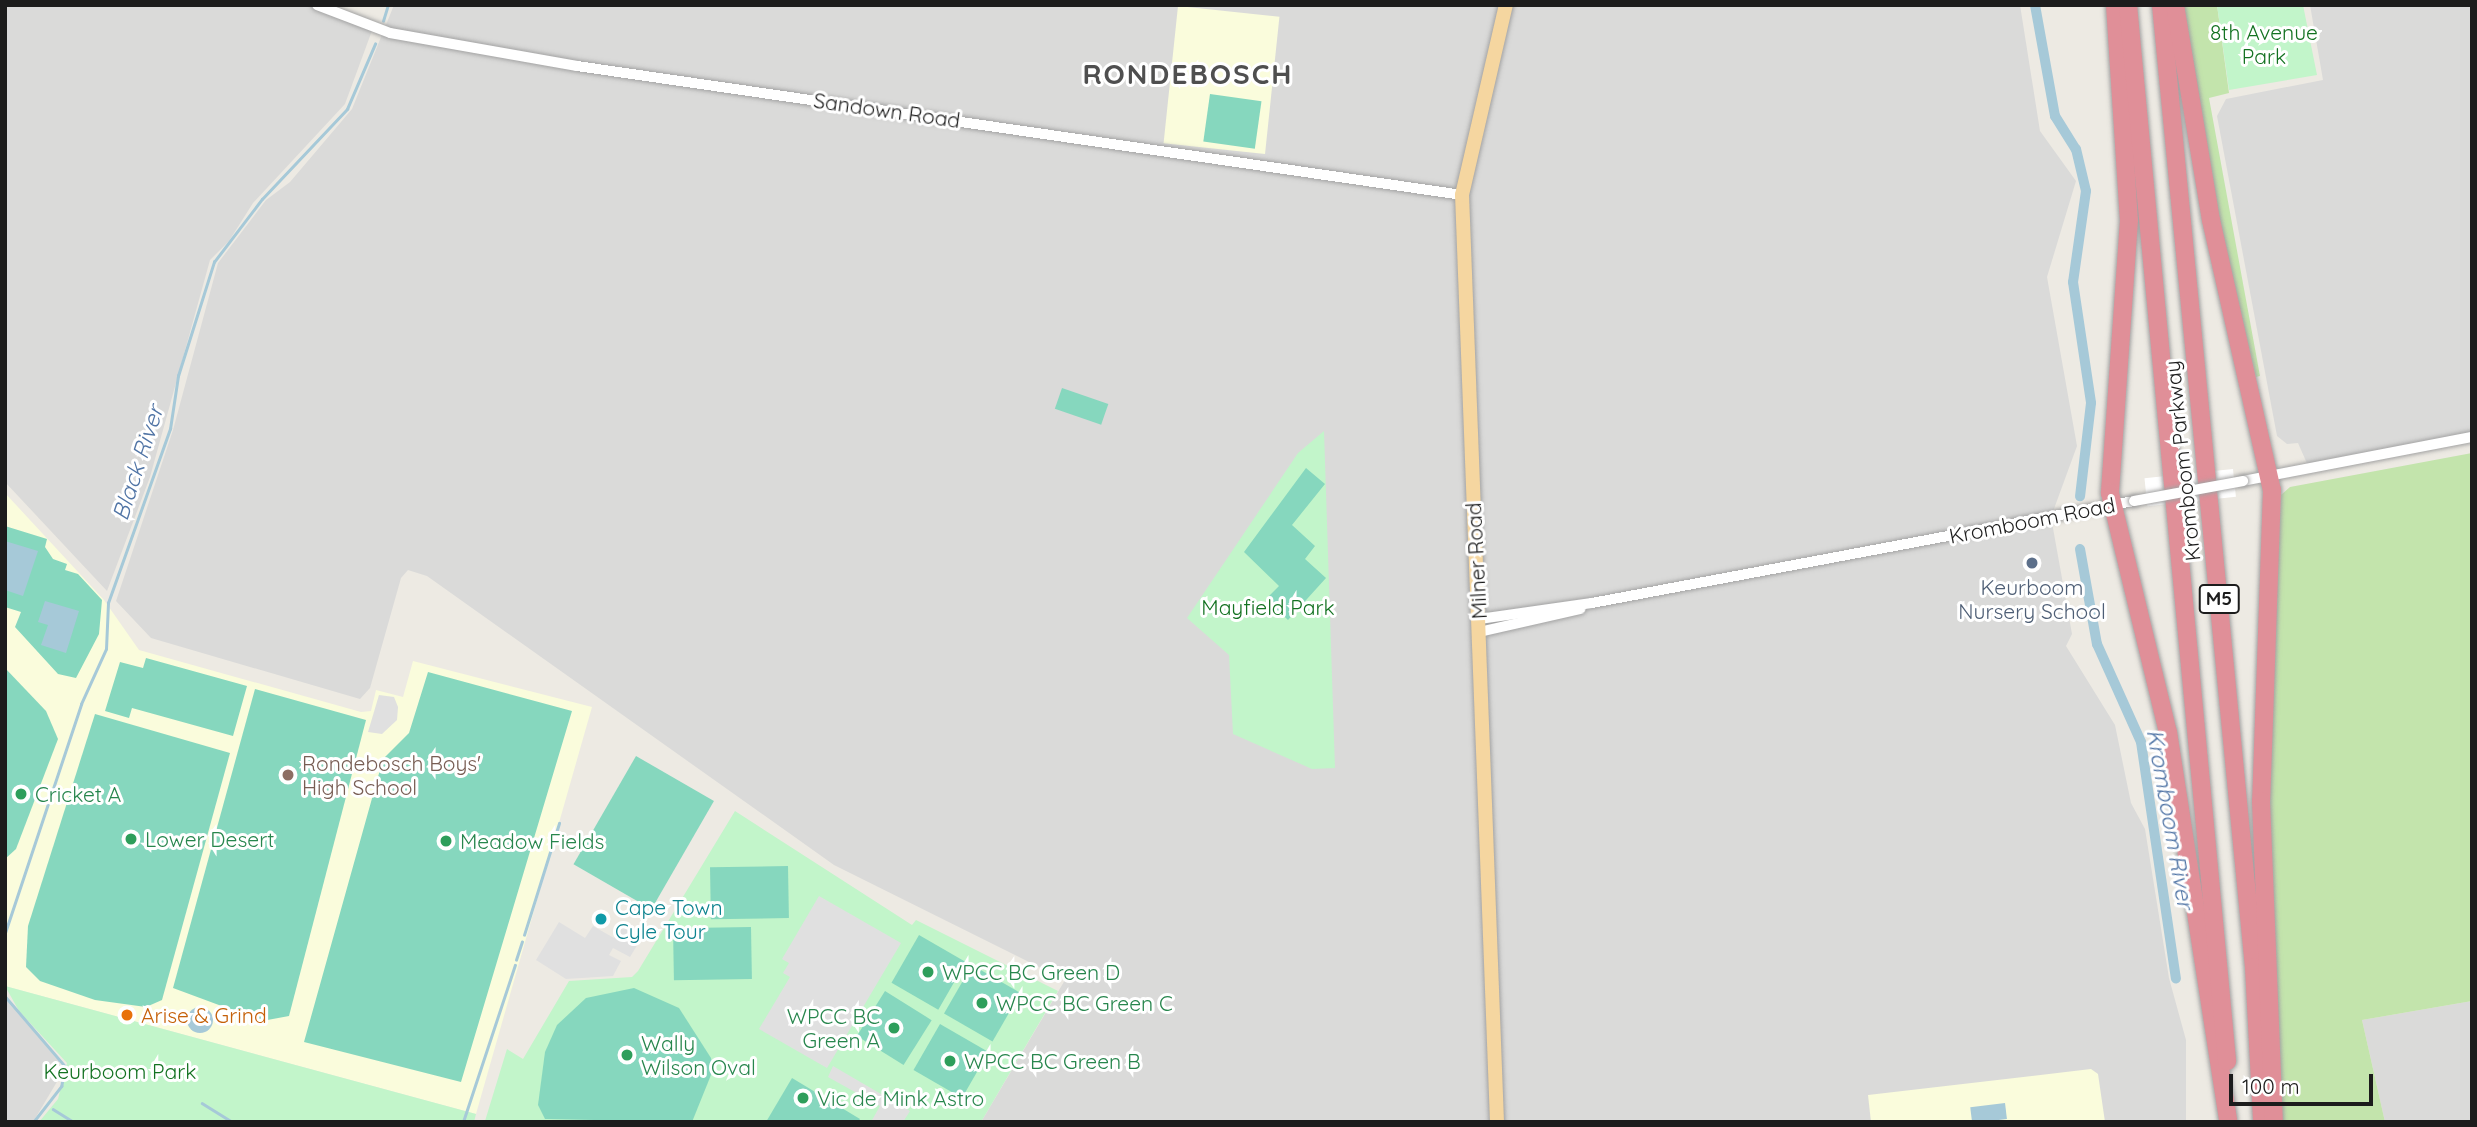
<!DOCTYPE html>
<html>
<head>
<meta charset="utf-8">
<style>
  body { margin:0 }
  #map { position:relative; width:2477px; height:1127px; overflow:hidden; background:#edeae3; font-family:Quicksand,sans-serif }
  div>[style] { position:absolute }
  .residential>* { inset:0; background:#dadad9 }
  .education>* { inset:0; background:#fafcdc; transform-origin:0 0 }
  .grass>* { inset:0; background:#c3e4ac }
  .park>* { inset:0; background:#c2f5ca }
  .pitch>* { inset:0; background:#86d7be; transform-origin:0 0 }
  .parking>* { inset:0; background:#e0e0e0 }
  .water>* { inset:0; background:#a6c9d8; transform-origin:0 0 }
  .round { border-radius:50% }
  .pier>* { inset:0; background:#fff; transform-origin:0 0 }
  .stream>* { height:2.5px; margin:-1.25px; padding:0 1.25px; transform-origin:1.25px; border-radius:1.25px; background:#a6c9d8 }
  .canal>* { height:10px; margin:-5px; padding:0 5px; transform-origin:5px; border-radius:5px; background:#a6c9d8 }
  .roads { filter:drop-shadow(0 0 2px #a3a3a3) drop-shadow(0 0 2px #a3a3a3) }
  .minor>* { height:10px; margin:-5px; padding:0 5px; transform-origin:5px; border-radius:5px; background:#fff }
  .major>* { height:14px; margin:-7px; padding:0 7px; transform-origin:7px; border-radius:7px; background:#f5d6a0 }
  .highway>* { height:18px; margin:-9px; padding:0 9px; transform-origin:9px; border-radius:9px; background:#e08f98 }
  .bridges { filter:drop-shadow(0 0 2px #a3a3a3) drop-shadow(0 0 2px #a3a3a3) }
  .minor-bridge>* { height:10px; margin:-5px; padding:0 5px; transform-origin:5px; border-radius:5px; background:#fff }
  .dots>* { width:19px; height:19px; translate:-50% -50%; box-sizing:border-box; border:4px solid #fff; border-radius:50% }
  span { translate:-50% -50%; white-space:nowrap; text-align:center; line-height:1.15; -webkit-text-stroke:6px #fff; paint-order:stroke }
  .shield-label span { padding:2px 5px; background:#fff; border:2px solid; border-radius:5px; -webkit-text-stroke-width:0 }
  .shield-label { font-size:19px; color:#1c1c1c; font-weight:700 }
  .park-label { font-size:21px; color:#137221 }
  .street-label { font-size:21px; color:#1c1c1c }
  .service-label { font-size:21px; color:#4e5e75 }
  .education-label { font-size:21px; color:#785e54 }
  .left { translate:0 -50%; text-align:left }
  .leisure-label { font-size:21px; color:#27864d }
  .right { translate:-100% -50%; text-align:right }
  .culture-label { font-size:21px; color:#0d838f }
  .food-label { font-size:21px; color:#c56008 }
  .water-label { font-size:23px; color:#5074a5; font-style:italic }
  .district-label { font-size:28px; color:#4f4f4f; font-weight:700; letter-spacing:2px }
  .frame { position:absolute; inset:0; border:7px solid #1c1c1c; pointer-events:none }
  .scale { position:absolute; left:2229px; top:1074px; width:144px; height:32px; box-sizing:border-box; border:4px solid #1c1c1c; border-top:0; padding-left:9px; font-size:21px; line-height:24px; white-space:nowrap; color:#1c1c1c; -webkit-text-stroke:5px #fff; paint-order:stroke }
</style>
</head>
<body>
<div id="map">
  <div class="residential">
    <i style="clip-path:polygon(5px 5px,317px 5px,373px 28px,345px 104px,253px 203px,229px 241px,210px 260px,150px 477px,107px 591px,5px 482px)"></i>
    <i style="clip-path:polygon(394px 5px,2020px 5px,2040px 131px,2076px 181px,2047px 277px,2077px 446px,2051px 517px,2072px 634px,2066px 646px,2115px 725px,2131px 803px,2145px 829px,2169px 978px,2186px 1040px,2186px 1122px,981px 1122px,1065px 980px,834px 865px,427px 576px,408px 570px,401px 578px,370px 688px,360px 699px,151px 638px,116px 601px,173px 430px,218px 263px,266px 200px,290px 182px,352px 109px)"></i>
    <i style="clip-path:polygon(2310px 5px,2472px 5px,2472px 437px,2309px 468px,2298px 443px,2287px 444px,2277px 436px,2217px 116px,2226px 99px,2323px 80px)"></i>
    <i style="clip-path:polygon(5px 999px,59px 1060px,61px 1075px,33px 1122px,5px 1122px)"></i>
    <i style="clip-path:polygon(2472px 1001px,2472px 1122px,2385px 1122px,2362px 1020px)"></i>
  </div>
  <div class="education">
    <i style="left:1178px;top:6px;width:102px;height:138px;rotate:6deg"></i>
    <i style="clip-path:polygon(5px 493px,104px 600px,139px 650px,361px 712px,371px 711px,376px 690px,403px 697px,413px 661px,592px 707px,476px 1114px,5px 986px)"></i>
    <i style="clip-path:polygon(2091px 1069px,2098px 1074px,2105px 1122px,1871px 1122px,1868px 1095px)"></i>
  </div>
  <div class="grass">
    <i style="clip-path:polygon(2181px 5px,2217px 5px,2229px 93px,2209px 98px,2260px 376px,2256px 377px,2216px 214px)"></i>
    <i style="clip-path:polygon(2472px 453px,2472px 1001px,2362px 1020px,2385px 1122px,2280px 1122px,2268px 779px,2281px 495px,2290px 487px)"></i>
  </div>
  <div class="park">
    <i style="clip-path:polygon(2217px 5px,2303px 5px,2317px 75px,2229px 90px)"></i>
    <i style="clip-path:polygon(1324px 431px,1335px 768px,1312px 769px,1233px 734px,1229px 655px,1187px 618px,1298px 453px)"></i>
    <i style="clip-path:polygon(735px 811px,912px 925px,916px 920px,1058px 991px,981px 1122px,479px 1122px,485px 1121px,507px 1049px,523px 1059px,569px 981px,632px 977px,638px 971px)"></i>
    <i style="clip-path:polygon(5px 986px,476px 1114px,474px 1122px,39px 1122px,58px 1099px,67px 1063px,19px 1011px)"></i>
  </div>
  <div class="pitch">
    <i style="left:1210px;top:94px;width:52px;height:48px;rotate:8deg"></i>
    <i style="left:1062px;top:388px;width:49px;height:22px;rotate:19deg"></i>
    <i style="clip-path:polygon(1306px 468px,1325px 484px,1292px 525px,1315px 546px,1305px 559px,1326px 578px,1288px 620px,1266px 599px,1279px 586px,1244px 552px)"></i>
    <i style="clip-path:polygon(5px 526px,47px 539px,45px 547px,53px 559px,67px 564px,65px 570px,78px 574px,102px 600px,99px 634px,76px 678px,58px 674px,15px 627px,21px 612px,5px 607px)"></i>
    <i style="clip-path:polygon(146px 658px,247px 686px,233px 736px,132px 708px,129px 718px,105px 711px,120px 662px,143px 668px)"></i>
    <i style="clip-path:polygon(5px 668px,46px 711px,58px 739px,16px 849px,5px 859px)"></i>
    <i style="clip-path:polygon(428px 672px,572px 711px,461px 1082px,304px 1042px,383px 759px,409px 733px)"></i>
    <i style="clip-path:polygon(255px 689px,366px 720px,289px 1016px,262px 1021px,173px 988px)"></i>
    <i style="clip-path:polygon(95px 714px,230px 753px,162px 1000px,146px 1007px,95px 1000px,40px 981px,26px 967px,28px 926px)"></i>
    <i style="left:636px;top:756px;width:90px;height:125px;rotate:30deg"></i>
    <i style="left:788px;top:866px;width:52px;height:78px;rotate:89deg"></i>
    <i style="left:751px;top:927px;width:52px;height:78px;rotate:89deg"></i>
    <i style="left:919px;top:935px;width:54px;height:55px;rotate:30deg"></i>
    <i style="left:972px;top:965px;width:56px;height:56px;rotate:30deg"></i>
    <i style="clip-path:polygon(634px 988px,679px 1008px,711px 1058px,713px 1070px,692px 1122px,545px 1119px,538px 1105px,545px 1052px,557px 1025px,586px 998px)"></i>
    <i style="left:885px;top:991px;width:55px;height:53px;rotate:32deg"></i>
    <i style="left:940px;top:1024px;width:56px;height:53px;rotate:30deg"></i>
    <i style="clip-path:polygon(792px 1078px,860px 1119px,858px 1122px,766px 1122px)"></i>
  </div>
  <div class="parking">
    <i style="clip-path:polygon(379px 695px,394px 697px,398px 707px,397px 720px,382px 734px,368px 732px)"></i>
    <i style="clip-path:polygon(819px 896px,901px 943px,827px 1068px,759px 1029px,790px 977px,783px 973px,789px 963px,782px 959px)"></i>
    <i style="clip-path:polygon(559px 922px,585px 938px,593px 926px,614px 938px,623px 923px,644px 934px,630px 957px,613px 948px,609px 955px,621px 961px,613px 976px,566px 979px,536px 960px)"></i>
    <i style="clip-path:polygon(833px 1066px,910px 1111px,903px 1122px,871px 1122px,880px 1106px,828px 1077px)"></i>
  </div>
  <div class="water">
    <i style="clip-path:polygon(5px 541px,38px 551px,23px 596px,5px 590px)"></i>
    <i style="clip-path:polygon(45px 601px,79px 611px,66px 653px,41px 645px,48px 625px,38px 622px)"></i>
    <i class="round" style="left:187px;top:1007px;width:26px;height:26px"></i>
    <i style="left:2005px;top:1103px;width:16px;height:35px;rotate:83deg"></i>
  </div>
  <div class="pier">
    <i style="left:2233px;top:469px;width:28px;height:89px;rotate:84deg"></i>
  </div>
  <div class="stream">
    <i style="left:383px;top:21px;width:17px;rotate:-73deg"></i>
    <i style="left:5px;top:933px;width:241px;rotate:-71.6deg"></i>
    <i style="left:81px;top:704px;width:60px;rotate:-65.6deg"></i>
    <i style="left:106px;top:649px;width:46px;rotate:-87.5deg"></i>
    <i style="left:108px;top:603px;width:185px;rotate:-70.4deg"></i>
    <i style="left:170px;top:429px;width:54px;rotate:-81.4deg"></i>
    <i style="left:178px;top:376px;width:120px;rotate:-72.5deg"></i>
    <i style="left:214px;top:262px;width:79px;rotate:-52.7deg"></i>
    <i style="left:262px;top:199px;width:124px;rotate:-46.6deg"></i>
    <i style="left:347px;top:109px;width:71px;rotate:-66.7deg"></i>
    <i style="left:524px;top:935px;width:117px;rotate:-72.6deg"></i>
    <i style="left:516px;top:960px;width:19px;rotate:-72deg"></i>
    <i style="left:5px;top:996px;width:92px;rotate:49.4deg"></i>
    <i style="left:65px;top:1066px;width:20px;rotate:99deg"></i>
    <i style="left:62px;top:1086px;width:46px;rotate:127.9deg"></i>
    <i style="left:202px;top:1103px;width:36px;rotate:32deg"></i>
    <i style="left:53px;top:1109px;width:25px;rotate:32deg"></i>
    <i style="left:463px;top:1122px;width:165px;rotate:-71.7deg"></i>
  </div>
  <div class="canal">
    <i style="left:2035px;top:5px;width:113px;rotate:79.8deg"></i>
    <i style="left:2055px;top:116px;width:39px;rotate:58deg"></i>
    <i style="left:2076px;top:149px;width:43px;rotate:76.6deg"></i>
    <i style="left:2086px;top:191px;width:92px;rotate:98.1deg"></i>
    <i style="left:2073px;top:282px;width:122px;rotate:81.5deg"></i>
    <i style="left:2091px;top:403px;width:94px;rotate:96.7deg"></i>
    <i style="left:2080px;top:549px;width:97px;rotate:79.9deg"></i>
    <i style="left:2097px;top:644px;width:107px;rotate:65.8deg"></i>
    <i style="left:2141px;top:742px;width:239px;rotate:81.6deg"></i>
  </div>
  <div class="roads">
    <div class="minor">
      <i style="left:317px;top:5px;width:78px;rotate:21deg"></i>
      <i style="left:390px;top:33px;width:190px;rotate:10deg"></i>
      <i style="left:577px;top:66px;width:894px;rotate:8.29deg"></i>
      <i style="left:2243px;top:481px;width:233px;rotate:-10.9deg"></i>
      <i style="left:1479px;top:619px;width:114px;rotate:-8.1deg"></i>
      <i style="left:1592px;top:603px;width:552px;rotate:-10.66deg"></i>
      <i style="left:1479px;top:632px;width:104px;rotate:-12.8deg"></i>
    </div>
    <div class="major">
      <i style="left:1497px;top:1122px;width:928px;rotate:-92.16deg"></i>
      <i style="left:1462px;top:195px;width:195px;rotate:-77deg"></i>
    </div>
    <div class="highway">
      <i style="left:2115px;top:5px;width:215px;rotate:86.3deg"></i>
      <i style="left:2129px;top:220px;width:274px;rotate:94deg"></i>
      <i style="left:2110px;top:493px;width:246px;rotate:76.4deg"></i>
      <i style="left:2168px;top:732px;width:393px;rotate:81.2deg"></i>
      <i style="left:2128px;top:5px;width:1061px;rotate:84.64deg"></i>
      <i style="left:2161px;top:5px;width:966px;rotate:84.48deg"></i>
      <i style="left:2254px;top:967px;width:155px;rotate:87deg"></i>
      <i style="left:2175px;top:5px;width:218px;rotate:80.5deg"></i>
      <i style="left:2211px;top:220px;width:277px;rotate:77.3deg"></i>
      <i style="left:2272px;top:490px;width:311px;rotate:92deg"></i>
      <i style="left:2261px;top:801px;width:321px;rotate:87.7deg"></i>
    </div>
  </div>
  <div class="bridges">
    <div class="minor-bridge">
      <i style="left:2134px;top:501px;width:111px;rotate:-10.4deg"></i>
    </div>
  </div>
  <div class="dots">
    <i style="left:2032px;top:563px;background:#5c6f8a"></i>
    <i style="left:288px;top:775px;background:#8d6e63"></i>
    <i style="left:21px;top:794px;background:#2e9e5b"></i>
    <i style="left:131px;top:839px;background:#2e9e5b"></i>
    <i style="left:446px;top:841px;background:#2e9e5b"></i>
    <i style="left:601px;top:919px;background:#0f9aa8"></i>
    <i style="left:928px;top:972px;background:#2e9e5b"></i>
    <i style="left:982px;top:1003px;background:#2e9e5b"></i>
    <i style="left:127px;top:1015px;background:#e8710a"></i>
    <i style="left:894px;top:1028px;background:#2e9e5b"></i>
    <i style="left:627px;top:1055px;background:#2e9e5b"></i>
    <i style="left:950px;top:1061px;background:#2e9e5b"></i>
    <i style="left:803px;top:1098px;background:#2e9e5b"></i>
  </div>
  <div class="shield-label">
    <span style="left:2219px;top:599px">M5</span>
  </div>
  <div class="park-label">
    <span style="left:2264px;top:44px">8th Avenue<br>Park</span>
    <span style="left:1268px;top:607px">Mayfield Park</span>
    <span style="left:120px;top:1071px">Keurboom Park</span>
  </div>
  <div class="street-label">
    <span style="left:887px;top:110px;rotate:8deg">Sandown Road</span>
    <span style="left:2182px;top:461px;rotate:-96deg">Kromboom Parkway</span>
    <span style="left:2032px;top:520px;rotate:-11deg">Kromboom Road</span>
    <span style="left:1476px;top:561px;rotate:-93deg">Milner Road</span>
  </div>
  <div class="service-label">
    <span style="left:2032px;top:599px">Keurboom<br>Nursery School</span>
  </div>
  <div class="education-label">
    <span class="left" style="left:302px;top:775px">Rondebosch Boys'<br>High School</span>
  </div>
  <div class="leisure-label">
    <span class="left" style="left:35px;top:794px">Cricket A</span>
    <span class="left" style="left:145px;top:839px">Lower Desert</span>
    <span class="left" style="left:460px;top:841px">Meadow Fields</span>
    <span class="left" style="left:942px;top:972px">WPCC BC Green D</span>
    <span class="left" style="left:996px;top:1003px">WPCC BC Green C</span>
    <span class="right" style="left:880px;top:1028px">WPCC BC<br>Green A</span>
    <span class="left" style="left:641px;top:1055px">Wally<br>Wilson Oval</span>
    <span class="left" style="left:964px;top:1061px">WPCC BC Green B</span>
    <span class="left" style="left:817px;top:1098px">Vic de Mink Astro</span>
  </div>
  <div class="culture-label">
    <span class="left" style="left:615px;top:919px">Cape Town<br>Cyle Tour</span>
  </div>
  <div class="food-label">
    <span class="left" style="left:141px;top:1015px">Arise &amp; Grind</span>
  </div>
  <div class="water-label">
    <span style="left:138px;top:463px;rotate:-72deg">Black River</span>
    <span style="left:2170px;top:819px;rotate:80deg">Kromboom River</span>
  </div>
  <div class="district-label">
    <span style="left:1188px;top:74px">RONDEBOSCH</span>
  </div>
  <div class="frame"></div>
  <div class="scale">100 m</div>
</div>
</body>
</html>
